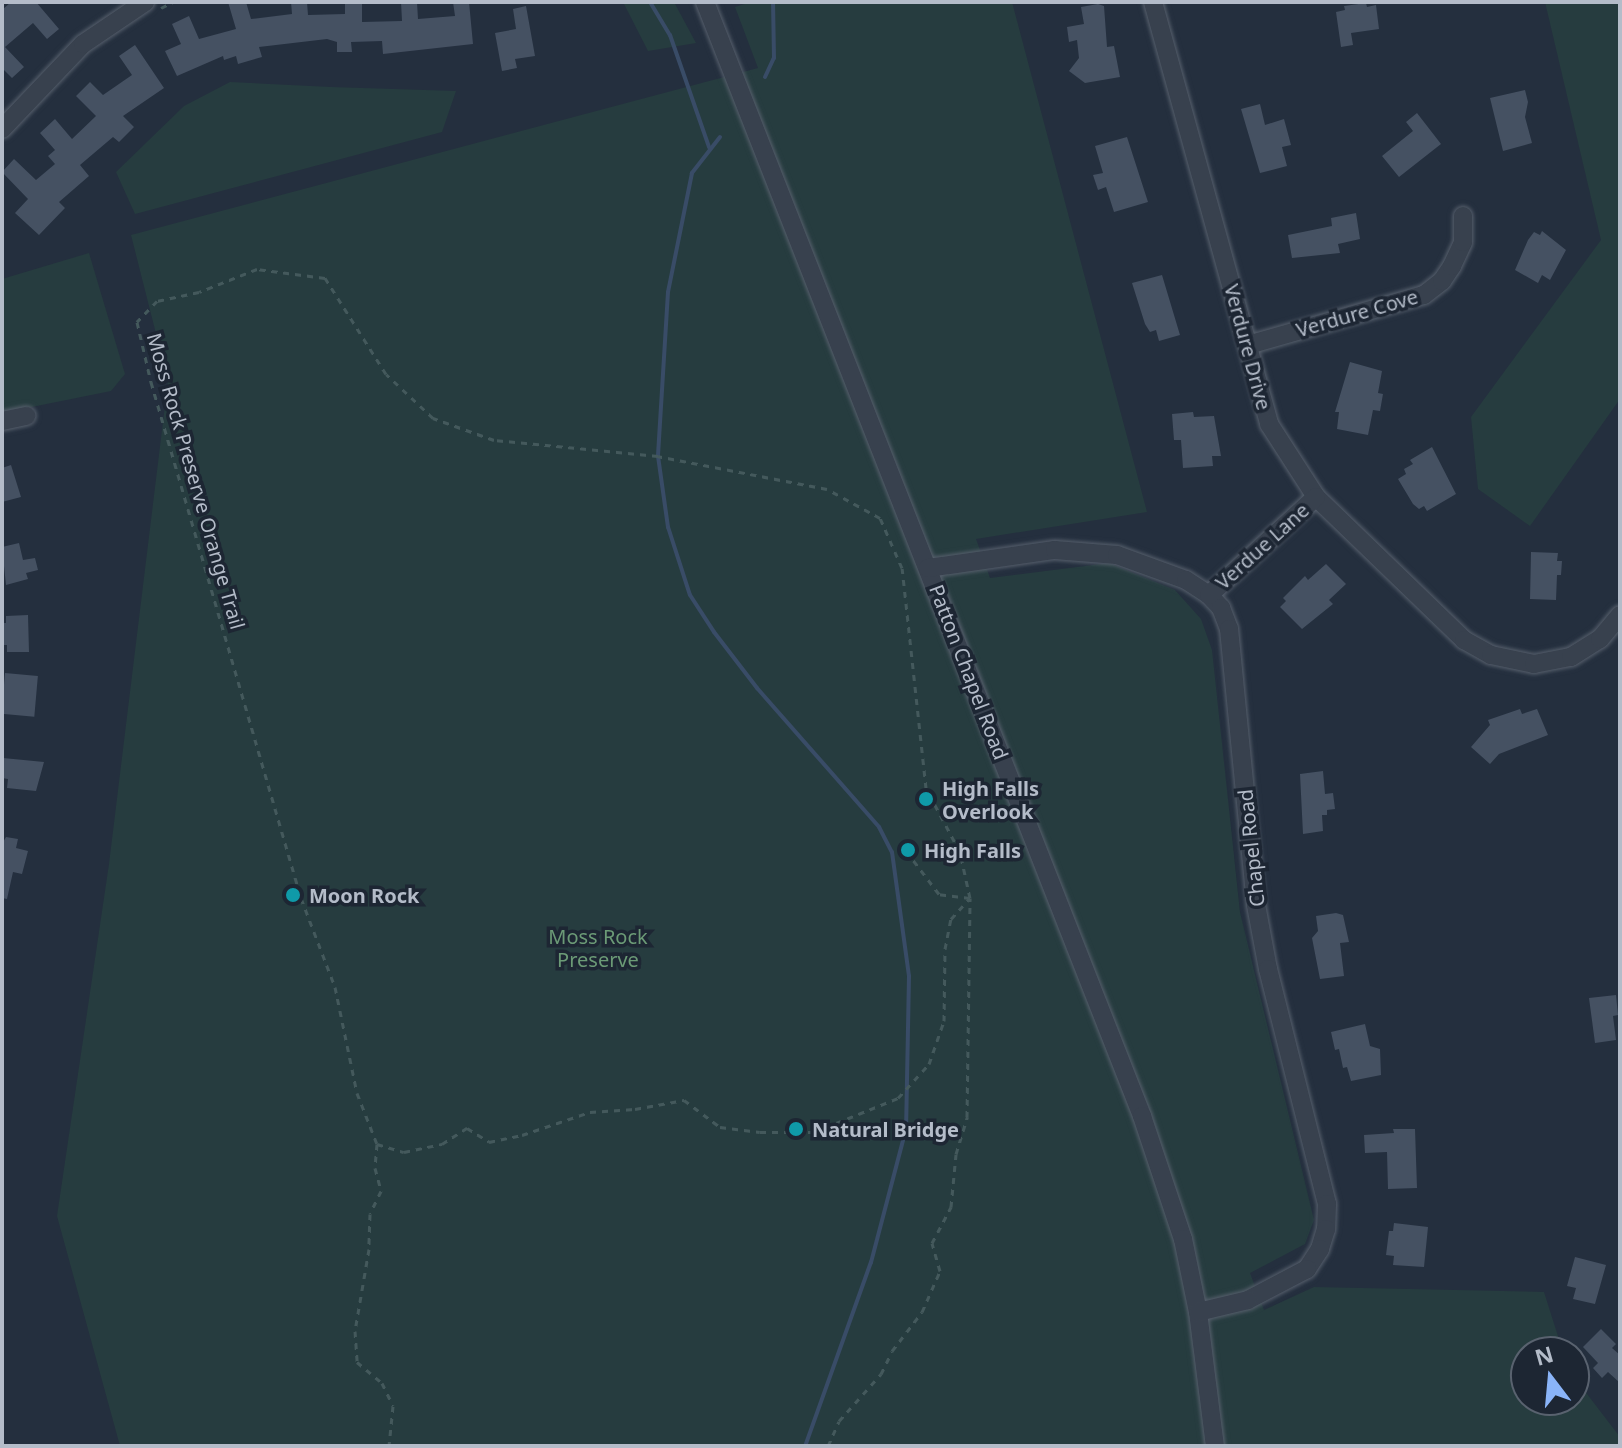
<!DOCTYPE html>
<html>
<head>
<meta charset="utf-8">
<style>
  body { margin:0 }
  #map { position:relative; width:1622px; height:1448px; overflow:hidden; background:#242f3e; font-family:"Noto Sans",sans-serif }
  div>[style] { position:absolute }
  .green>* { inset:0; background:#263c3f }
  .stream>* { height:4px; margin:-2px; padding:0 2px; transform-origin:2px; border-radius:2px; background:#394c67 }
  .building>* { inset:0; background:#455162; transform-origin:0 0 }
  .path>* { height:3px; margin-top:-1.5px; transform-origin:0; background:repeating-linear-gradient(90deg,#44595c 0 6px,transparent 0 12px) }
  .roads { filter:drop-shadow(0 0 2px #565f6c) drop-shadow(0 0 2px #565f6c) }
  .minor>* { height:18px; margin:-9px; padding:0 9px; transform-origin:9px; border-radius:9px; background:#38414e }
  .dots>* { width:22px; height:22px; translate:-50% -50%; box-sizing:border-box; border:4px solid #1d2633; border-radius:50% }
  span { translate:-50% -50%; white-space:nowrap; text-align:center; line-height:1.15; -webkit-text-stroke:7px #1d2633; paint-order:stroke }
  .street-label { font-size:20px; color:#b4bcc9 }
  .poi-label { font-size:20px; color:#b4bcc9; font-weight:700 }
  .left { translate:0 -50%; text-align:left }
  .park-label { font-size:20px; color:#6b9a76 }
  .frame { position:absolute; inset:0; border:4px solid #b4bcc9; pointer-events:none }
  .north { position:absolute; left:1510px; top:1336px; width:80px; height:80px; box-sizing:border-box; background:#1d2633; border:2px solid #59626f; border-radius:50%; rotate:344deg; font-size:22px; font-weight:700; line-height:32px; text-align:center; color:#b4bcc9 }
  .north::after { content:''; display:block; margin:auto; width:28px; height:36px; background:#8ab4f8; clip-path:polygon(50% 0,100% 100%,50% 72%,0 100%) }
</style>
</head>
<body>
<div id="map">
  <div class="green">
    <i style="clip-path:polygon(623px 2px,674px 2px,696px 43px,648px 51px)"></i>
    <i style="clip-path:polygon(751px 2px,1012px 2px,1147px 512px,976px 539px,990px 578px,1109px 563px,1175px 590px,1201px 619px,1212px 650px,1240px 912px,1314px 1220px,1305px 1244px,1250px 1273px,1264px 1310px,1314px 1287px,1544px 1292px,1563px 1352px,1526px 1352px,1526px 1400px,1574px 1400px,1574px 1377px,1620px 1437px,1620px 1446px,120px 1446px,57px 1216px,109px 864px,168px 381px,131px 235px,758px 68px,735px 7px)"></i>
    <i style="clip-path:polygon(1545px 2px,1620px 2px,1620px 399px,1530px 526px,1478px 489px,1471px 417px,1601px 240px)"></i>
    <i style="clip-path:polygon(230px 82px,331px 87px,456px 91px,442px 132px,135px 214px,116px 172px,184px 106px)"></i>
    <i style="clip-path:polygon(89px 253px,125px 374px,111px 391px,2px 413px,2px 279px)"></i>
  </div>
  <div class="stream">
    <i style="left:650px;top:2px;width:39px;rotate:59deg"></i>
    <i style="left:670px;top:35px;width:119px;rotate:70.8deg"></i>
    <i style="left:765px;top:77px;width:21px;rotate:-65deg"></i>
    <i style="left:774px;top:58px;width:56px;rotate:-91deg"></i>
    <i style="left:720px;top:137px;width:46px;rotate:127.9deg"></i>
    <i style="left:692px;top:173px;width:121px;rotate:101.4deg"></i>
    <i style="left:668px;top:292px;width:164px;rotate:93.5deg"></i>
    <i style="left:658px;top:456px;width:72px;rotate:82deg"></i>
    <i style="left:668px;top:527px;width:71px;rotate:72.1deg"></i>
    <i style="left:690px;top:595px;width:44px;rotate:57deg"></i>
    <i style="left:714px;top:632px;width:71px;rotate:52.5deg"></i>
    <i style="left:757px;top:688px;width:185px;rotate:48.7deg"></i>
    <i style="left:879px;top:827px;width:28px;rotate:63deg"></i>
    <i style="left:892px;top:852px;width:125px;rotate:82.2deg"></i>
    <i style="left:909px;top:976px;width:153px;rotate:91.1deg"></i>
    <i style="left:906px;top:1129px;width:138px;rotate:104.7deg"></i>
    <i style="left:871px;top:1262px;width:195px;rotate:109.7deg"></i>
  </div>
  <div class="building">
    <i style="clip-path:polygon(11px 2px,36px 2px,59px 29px,47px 39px,33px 23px,5px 47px,24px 67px,12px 78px,2px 68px,2px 10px)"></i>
    <i style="clip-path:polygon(228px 2px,246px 2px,251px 19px,292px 14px,291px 2px,307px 2px,308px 15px,345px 14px,345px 2px,362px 2px,362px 22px,402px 21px,401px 2px,417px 2px,418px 19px,455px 16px,453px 2px,469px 2px,473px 44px,383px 54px,382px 41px,351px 42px,352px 52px,337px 52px,337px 42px,327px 39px,259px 47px,262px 57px,238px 64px,236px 56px,224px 60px,223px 56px,177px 76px,165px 51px,181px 44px,172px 24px,189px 16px,199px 39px,236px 29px)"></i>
    <i style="clip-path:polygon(1366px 3px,1367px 7px,1376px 5px,1379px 29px,1351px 33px,1353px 45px,1341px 47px,1336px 12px,1345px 10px,1344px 6px)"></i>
    <i style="clip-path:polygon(1098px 4px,1104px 6px,1107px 47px,1114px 46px,1120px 77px,1085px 83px,1069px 71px,1079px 58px,1077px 40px,1069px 42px,1067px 27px,1084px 24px,1081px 7px)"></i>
    <i style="clip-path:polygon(526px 6px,535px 56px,515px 59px,517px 68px,502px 71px,495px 33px,516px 29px,513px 9px)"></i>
    <i style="clip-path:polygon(135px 45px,164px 88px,123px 116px,134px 127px,119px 142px,113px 137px,80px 165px,89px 176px,59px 202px,65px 208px,39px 235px,15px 213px,28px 199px,2px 172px,14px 159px,36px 180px,55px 164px,48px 156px,55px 150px,40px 133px,55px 119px,72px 139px,96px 116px,76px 96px,90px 82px,103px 95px,132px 75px,119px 56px)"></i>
    <i style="clip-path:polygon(1525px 90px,1528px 102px,1525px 117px,1532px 143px,1503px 151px,1490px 98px)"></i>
    <i style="clip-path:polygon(1260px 104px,1265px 125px,1284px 119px,1291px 145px,1282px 147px,1287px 166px,1260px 173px,1241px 109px)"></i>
    <i style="clip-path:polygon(1417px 113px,1441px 144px,1399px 177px,1382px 156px,1413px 131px,1406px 122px)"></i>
    <i style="clip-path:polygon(1127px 137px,1148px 202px,1114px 212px,1106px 187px,1098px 190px,1093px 175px,1103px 173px,1095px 146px)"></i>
    <i style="clip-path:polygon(1356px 213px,1360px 239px,1338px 244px,1340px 253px,1292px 258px,1288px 235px,1332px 226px,1331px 218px)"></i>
    <i style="clip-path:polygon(1542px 231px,1566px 250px,1550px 280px,1542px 275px,1538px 283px,1515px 270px,1528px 240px,1534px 232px,1540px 235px)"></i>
    <i style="clip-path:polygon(1162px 275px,1180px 335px,1159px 341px,1156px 330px,1150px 332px,1145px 324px,1132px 283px)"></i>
    <i style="clip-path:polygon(1350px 362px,1382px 371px,1378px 393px,1383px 394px,1380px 411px,1373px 410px,1368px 435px,1337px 429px,1339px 412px,1335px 412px)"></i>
    <i style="clip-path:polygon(1193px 412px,1194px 417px,1214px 416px,1221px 456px,1212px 456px,1213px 466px,1183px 468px,1181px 440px,1174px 440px,1172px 414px)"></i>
    <i style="clip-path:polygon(1432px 447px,1456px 494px,1427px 511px,1424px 506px,1419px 509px,1413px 504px,1398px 479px,1406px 474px,1404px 469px,1413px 464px,1410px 460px)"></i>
    <i style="clip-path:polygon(11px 465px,21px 497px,2px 502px,2px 468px)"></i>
    <i style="clip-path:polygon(19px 543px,23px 560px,35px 558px,38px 570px,26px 573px,28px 579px,6px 585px,2px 547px)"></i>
    <i style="clip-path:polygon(1531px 552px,1558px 553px,1557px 561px,1562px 561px,1561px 575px,1557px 575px,1556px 600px,1530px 599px)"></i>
    <i style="clip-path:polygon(1326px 564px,1346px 584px,1329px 600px,1333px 604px,1302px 629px,1280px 607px,1286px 601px,1283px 598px,1305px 576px,1308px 580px)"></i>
    <i style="clip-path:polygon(28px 615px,29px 652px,7px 652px,7px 645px,2px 645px,2px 623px,6px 623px,6px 616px)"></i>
    <i style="left:5px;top:673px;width:33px;height:41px;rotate:5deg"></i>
    <i style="clip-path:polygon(1520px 709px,1522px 714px,1537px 709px,1548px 735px,1499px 754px,1490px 764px,1471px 747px,1490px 725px,1488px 720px)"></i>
    <i style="clip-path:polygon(3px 758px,44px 762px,36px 791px,7px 788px,8px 779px,2px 778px)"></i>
    <i style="clip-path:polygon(1323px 771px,1325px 794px,1333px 793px,1335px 809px,1327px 810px,1327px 815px,1322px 815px,1323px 831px,1303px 834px,1300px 774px)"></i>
    <i style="clip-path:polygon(6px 837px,18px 839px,16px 848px,28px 851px,22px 874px,13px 872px,7px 899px,2px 898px,2px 844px)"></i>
    <i style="clip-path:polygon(1336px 913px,1343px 915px,1349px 942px,1340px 943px,1344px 976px,1320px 979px,1312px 938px,1318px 931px,1316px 916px)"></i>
    <i style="clip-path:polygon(1616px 995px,1618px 1015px,1613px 1016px,1616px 1040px,1595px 1043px,1589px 998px)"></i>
    <i style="clip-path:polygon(1365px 1024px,1370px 1046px,1380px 1049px,1381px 1075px,1351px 1081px,1347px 1067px,1343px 1068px,1339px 1049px,1335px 1050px,1331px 1032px)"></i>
    <i style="clip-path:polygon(1393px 1129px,1415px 1129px,1417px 1188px,1388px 1189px,1387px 1152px,1365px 1153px,1364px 1135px,1394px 1133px)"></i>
    <i style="clip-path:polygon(1394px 1223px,1428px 1227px,1424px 1267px,1393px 1265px,1394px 1256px,1386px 1255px,1389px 1231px,1393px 1231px)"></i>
    <i style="clip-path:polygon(1575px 1257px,1606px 1265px,1595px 1304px,1573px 1299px,1576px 1288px,1567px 1286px)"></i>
    <i style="clip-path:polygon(1601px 1329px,1616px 1344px,1612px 1348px,1620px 1355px,1620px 1383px,1608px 1372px,1602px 1378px,1593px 1368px,1598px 1363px,1583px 1347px)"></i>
  </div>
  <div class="path">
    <i style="left:161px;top:8px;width:13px;rotate:-27deg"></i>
    <i style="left:377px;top:1144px;width:24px;rotate:95deg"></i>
    <i style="left:375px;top:1168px;width:24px;rotate:75deg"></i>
    <i style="left:381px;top:1191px;width:25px;rotate:116deg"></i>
    <i style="left:370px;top:1214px;width:35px;rotate:92deg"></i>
    <i style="left:369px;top:1249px;width:83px;rotate:99.7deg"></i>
    <i style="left:355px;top:1331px;width:31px;rotate:86deg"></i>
    <i style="left:357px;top:1362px;width:33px;rotate:40deg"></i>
    <i style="left:382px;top:1383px;width:25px;rotate:64deg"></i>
    <i style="left:393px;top:1406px;width:40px;rotate:95.7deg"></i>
    <i style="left:828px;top:1446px;width:27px;rotate:-66deg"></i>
    <i style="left:839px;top:1421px;width:63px;rotate:-48.2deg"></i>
    <i style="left:881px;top:1374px;width:25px;rotate:-64deg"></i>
    <i style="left:892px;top:1351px;width:49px;rotate:-52.4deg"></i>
    <i style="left:922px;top:1312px;width:45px;rotate:-66.3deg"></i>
    <i style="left:940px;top:1271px;width:29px;rotate:-106deg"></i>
    <i style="left:932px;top:1243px;width:41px;rotate:-62.2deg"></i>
    <i style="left:951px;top:1207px;width:53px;rotate:-84.6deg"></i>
    <i style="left:956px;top:1154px;width:39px;rotate:-73deg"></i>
    <i style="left:967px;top:1117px;width:219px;rotate:-89.2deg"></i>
    <i style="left:970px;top:898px;width:47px;rotate:-102.3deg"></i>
    <i style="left:960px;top:852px;width:72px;rotate:-118deg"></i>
    <i style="left:926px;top:788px;width:221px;rotate:-96.2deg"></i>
    <i style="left:902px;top:568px;width:55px;rotate:-113.7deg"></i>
    <i style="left:880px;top:518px;width:60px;rotate:-151.3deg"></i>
    <i style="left:827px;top:489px;width:172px;rotate:-169deg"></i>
    <i style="left:658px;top:456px;width:165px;rotate:-174.4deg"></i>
    <i style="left:494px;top:440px;width:65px;rotate:-160.2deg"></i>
    <i style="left:433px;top:418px;width:64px;rotate:-136.9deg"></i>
    <i style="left:386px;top:374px;width:114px;rotate:-122.4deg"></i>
    <i style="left:325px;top:278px;width:69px;rotate:-172.5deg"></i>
    <i style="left:257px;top:269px;width:62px;rotate:158.4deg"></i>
    <i style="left:199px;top:292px;width:43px;rotate:167.9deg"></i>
    <i style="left:157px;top:301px;width:29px;rotate:134deg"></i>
    <i style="left:137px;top:322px;width:62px;rotate:76.9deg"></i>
    <i style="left:151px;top:382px;width:537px;rotate:73.79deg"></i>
    <i style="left:301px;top:898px;width:95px;rotate:69.1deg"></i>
    <i style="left:335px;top:987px;width:108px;rotate:78.3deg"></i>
    <i style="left:357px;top:1093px;width:55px;rotate:68.6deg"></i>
    <i style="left:377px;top:1144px;width:28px;rotate:17deg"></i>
    <i style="left:404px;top:1152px;width:39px;rotate:-12deg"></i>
    <i style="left:442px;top:1144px;width:30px;rotate:-33deg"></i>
    <i style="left:467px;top:1128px;width:26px;rotate:32deg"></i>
    <i style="left:489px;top:1142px;width:34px;rotate:-12deg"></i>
    <i style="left:522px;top:1135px;width:72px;rotate:-18.7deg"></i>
    <i style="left:590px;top:1112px;width:45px;rotate:-3.8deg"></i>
    <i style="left:635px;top:1109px;width:50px;rotate:-10.4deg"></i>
    <i style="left:684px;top:1100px;width:45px;rotate:36.9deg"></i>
    <i style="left:720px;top:1127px;width:40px;rotate:7.1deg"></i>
    <i style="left:760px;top:1132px;width:54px"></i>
    <i style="left:814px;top:1132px;width:91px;rotate:-22deg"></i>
    <i style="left:898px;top:1098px;width:46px;rotate:-47.6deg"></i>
    <i style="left:929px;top:1064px;width:46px;rotate:-70.8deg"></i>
    <i style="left:944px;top:1021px;width:72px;rotate:-89.2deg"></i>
    <i style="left:945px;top:949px;width:31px;rotate:-79deg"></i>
    <i style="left:951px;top:919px;width:28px;rotate:-48deg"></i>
    <i style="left:970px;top:898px;width:31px;rotate:-173deg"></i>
    <i style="left:939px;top:894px;width:48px;rotate:-127.3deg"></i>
  </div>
  <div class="roads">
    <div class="minor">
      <i style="left:705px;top:2px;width:1197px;rotate:68.58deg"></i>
      <i style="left:1142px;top:1116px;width:130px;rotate:71.6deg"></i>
      <i style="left:1183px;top:1239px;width:75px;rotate:78.4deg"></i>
      <i style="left:1198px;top:1312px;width:135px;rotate:82.8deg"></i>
      <i style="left:1153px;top:2px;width:438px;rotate:74.6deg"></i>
      <i style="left:1269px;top:424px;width:87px;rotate:57.2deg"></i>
      <i style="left:1316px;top:497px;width:206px;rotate:44deg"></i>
      <i style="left:1464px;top:640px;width:31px;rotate:29deg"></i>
      <i style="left:1491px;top:655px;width:44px;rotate:11.8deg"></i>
      <i style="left:1534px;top:664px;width:38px;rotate:-11deg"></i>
      <i style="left:1571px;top:657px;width:34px;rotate:-32deg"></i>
      <i style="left:1600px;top:639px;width:31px;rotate:-50deg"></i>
      <i style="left:2px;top:129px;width:117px;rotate:-46.4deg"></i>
      <i style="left:83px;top:44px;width:75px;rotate:-34.1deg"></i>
      <i style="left:1248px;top:345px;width:183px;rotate:-15.9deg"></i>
      <i style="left:1424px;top:295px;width:23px;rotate:-38deg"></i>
      <i style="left:1442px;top:281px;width:18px;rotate:-56deg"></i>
      <i style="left:1452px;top:266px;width:26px;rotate:-65deg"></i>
      <i style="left:1463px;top:242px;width:26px;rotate:-90deg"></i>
      <i style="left:2px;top:421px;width:25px;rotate:-12deg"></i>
      <i style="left:928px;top:568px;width:128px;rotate:-8.1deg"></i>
      <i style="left:1055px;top:550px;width:62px;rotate:4.6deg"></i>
      <i style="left:1117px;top:555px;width:73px;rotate:19.9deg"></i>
      <i style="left:1186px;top:580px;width:27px;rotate:33deg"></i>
      <i style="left:1209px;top:595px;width:18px;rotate:47deg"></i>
      <i style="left:1221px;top:608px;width:22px;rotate:69deg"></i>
      <i style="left:1229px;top:629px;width:277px;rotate:84.4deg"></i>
      <i style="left:1256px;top:905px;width:65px;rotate:79.4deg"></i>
      <i style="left:1268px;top:969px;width:242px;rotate:75.9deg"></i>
      <i style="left:1327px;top:1204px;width:25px;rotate:92deg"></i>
      <i style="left:1326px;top:1229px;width:21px;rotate:107deg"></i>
      <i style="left:1320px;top:1249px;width:24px;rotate:123deg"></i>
      <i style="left:1307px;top:1269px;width:67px;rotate:152.3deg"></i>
      <i style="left:1248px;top:1300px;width:51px;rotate:166.5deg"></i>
      <i style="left:1209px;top:595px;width:145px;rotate:-42.5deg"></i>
    </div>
  </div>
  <div class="dots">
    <i style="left:926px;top:799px;background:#0f9aa8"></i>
    <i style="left:908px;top:850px;background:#0f9aa8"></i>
    <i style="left:293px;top:895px;background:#0f9aa8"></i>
    <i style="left:796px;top:1129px;background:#0f9aa8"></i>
  </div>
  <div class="street-label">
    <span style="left:1357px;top:313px;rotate:-16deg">Verdure Cove</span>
    <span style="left:1248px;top:347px;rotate:75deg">Verdure Drive</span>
    <span style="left:196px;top:481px;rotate:74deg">Moss Rock Preserve Orange Trail</span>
    <span style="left:1262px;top:546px;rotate:-42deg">Verdue Lane</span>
    <span style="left:969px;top:672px;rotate:69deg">Patton Chapel Road</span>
    <span style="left:1251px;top:848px;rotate:-96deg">Chapel Road</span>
  </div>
  <div class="poi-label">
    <span class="left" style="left:942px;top:800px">High Falls<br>Overlook</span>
    <span class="left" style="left:924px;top:850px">High Falls</span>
    <span class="left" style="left:309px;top:895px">Moon Rock</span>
    <span class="left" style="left:812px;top:1129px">Natural Bridge</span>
  </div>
  <div class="park-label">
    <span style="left:598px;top:948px">Moss Rock<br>Preserve</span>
  </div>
  <div class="frame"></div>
  <div class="north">N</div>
</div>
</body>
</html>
